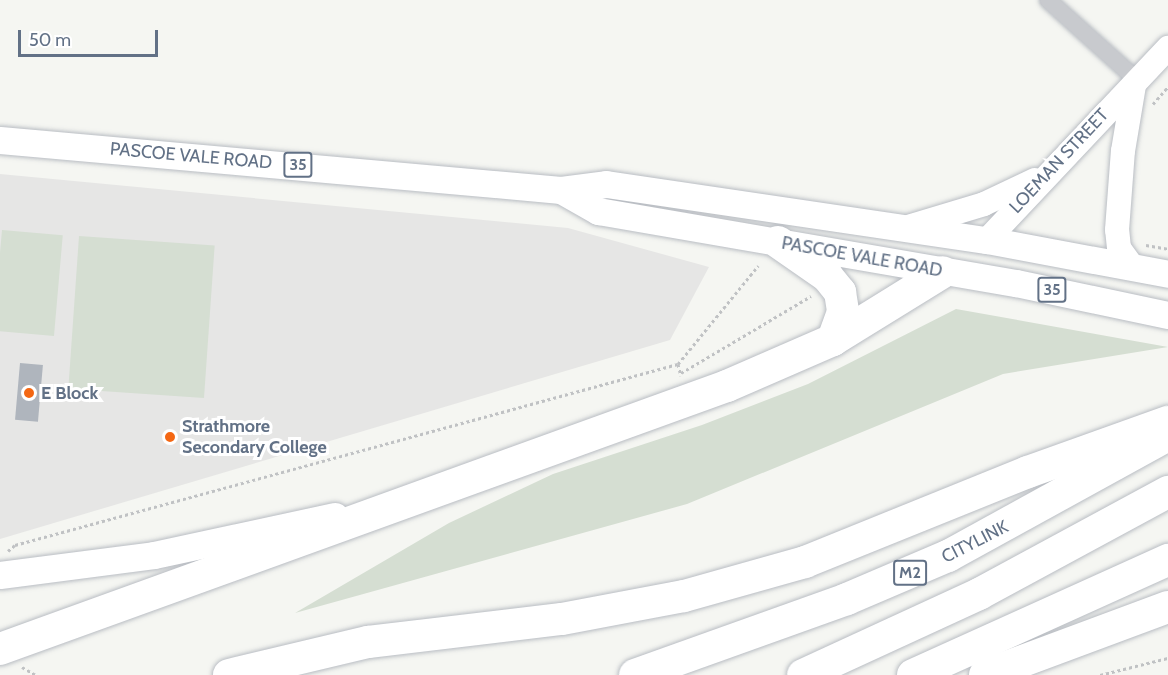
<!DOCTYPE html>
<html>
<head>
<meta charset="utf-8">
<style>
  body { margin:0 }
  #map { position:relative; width:1168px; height:675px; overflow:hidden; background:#f5f6f2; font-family:Cabin,sans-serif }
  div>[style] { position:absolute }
  .built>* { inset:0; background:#e6e6e5 }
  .green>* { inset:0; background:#d5ded2; transform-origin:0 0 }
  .building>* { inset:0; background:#afb5bd; transform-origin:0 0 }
  .path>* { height:3px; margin-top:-1.5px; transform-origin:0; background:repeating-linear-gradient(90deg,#c0c2c4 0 3px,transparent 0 6px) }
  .roads { filter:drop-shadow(0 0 2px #b9bdc3) drop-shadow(0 0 2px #b9bdc3) }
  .street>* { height:16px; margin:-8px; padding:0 8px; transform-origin:8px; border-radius:8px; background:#c8cace }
  .secondary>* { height:24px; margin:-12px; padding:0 12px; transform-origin:12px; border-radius:12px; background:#fff }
  .primary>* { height:27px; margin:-13.5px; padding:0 13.5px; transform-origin:13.5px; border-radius:13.5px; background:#fff }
  .highway>* { height:32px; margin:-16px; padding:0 16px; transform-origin:16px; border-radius:16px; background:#fff }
  .dots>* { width:16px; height:16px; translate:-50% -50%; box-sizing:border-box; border:3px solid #fff; border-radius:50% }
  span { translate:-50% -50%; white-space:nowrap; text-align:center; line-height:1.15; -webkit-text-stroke:6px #fff; paint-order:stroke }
  .shield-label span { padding:2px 4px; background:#fff; border:2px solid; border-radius:4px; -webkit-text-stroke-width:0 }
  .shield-label { font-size:16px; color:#627186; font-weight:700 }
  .street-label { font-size:18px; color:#627186 }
  .poi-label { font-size:18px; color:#627186; font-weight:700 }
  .left { translate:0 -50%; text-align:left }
  .scale { position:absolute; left:18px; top:30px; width:140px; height:27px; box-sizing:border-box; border:3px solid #627186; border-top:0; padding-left:8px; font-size:18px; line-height:21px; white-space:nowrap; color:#627186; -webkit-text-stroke:4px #fff; paint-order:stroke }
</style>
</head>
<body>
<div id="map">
  <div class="built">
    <i style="clip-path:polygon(0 174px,568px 228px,709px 267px,670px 340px,0 539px)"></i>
  </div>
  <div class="green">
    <i style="left:2px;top:230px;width:61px;height:101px;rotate:5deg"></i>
    <i style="left:79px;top:236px;width:136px;height:153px;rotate:4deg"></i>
    <i style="clip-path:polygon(956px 309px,1168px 347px,1003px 374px,687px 504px,295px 613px,449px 523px,553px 474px,702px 425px,808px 384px)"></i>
  </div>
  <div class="building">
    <i style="left:20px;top:363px;width:23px;height:57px;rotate:5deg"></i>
  </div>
  <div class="path">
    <i style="left:1153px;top:104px;width:23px;rotate:-49deg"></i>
    <i style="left:1146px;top:245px;width:22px;rotate:10deg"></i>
    <i style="left:678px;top:364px;width:12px;rotate:76deg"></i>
    <i style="left:681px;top:373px;width:151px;rotate:-30.6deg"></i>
    <i style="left:8px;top:551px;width:9px;rotate:-41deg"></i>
    <i style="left:15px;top:545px;width:687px;rotate:-15.27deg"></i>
    <i style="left:678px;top:364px;width:127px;rotate:-50.8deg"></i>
    <i style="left:22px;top:667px;width:16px;rotate:30deg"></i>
    <i style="left:1100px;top:675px;width:70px;rotate:-14deg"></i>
  </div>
  <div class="roads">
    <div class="street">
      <i style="left:1048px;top:0;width:121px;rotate:42deg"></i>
    </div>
    <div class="secondary">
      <i style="left:908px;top:227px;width:79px;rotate:-16.8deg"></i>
      <i style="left:984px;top:204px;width:56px;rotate:-25.2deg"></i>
      <i style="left:987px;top:240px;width:264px;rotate:-46.7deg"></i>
      <i style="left:1132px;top:266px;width:22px;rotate:-126deg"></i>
      <i style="left:1119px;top:248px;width:18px;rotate:-96deg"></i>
      <i style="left:1117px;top:230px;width:79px;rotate:-85.7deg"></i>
      <i style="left:1123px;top:151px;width:67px;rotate:-80.5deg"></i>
    </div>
    <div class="primary">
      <i style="left:0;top:140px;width:563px;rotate:5.09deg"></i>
      <i style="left:561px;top:190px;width:45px;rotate:-7.6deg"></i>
      <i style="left:606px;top:184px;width:385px;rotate:8.4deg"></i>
      <i style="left:987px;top:240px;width:184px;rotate:10.6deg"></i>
      <i style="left:561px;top:190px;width:43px;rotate:29.6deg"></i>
      <i style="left:598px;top:211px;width:424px;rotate:9.8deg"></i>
      <i style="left:1016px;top:283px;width:155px;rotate:11.9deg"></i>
      <i style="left:0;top:575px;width:155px;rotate:-7.4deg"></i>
      <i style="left:154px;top:555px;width:185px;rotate:-12.2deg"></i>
    </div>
    <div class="highway">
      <i style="left:778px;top:242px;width:60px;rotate:34.8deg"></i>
      <i style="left:827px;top:276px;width:21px;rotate:51deg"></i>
      <i style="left:840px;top:292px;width:20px;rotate:81deg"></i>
      <i style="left:843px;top:312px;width:30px;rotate:110deg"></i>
      <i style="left:0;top:649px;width:773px;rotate:-19.89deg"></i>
      <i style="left:727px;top:386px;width:116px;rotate:-23.5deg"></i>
      <i style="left:833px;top:340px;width:129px;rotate:-31.7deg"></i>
      <i style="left:229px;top:675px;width:143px;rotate:-13.4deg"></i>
      <i style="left:368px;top:642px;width:195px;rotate:-6.8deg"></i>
      <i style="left:562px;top:619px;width:124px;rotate:-10.7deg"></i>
      <i style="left:684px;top:596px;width:126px;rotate:-15.7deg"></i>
      <i style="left:805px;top:562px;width:240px;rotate:-22deg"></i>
      <i style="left:1028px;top:472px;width:149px;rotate:-19.7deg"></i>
      <i style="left:635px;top:675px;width:225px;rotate:-19.7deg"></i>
      <i style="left:847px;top:599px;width:110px;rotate:-23.1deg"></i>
      <i style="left:948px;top:556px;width:243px;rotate:-28.8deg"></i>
      <i style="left:803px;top:675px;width:194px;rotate:-24.7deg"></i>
      <i style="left:979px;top:594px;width:215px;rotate:-28.4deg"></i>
      <i style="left:913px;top:675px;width:280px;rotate:-24.3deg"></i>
      <i style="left:985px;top:675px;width:195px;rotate:-20.4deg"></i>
    </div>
  </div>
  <div class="dots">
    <i style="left:29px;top:393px;background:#f46713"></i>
    <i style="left:170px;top:437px;background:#f46713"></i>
  </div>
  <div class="shield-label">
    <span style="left:298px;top:165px">35</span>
    <span style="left:1052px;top:290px">35</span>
    <span style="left:910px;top:573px">M2</span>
  </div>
  <div class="street-label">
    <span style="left:191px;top:156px;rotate:5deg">PASCOE VALE ROAD</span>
    <span style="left:1059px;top:161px;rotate:-47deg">LOEMAN STREET</span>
    <span style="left:862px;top:257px;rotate:10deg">PASCOE VALE ROAD</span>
    <span style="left:975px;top:542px;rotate:-27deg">CITYLINK</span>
  </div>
  <div class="poi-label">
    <span class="left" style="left:41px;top:393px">E Block</span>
    <span class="left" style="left:182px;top:437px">Strathmore<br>Secondary College</span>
  </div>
  <div class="scale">50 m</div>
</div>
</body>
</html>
